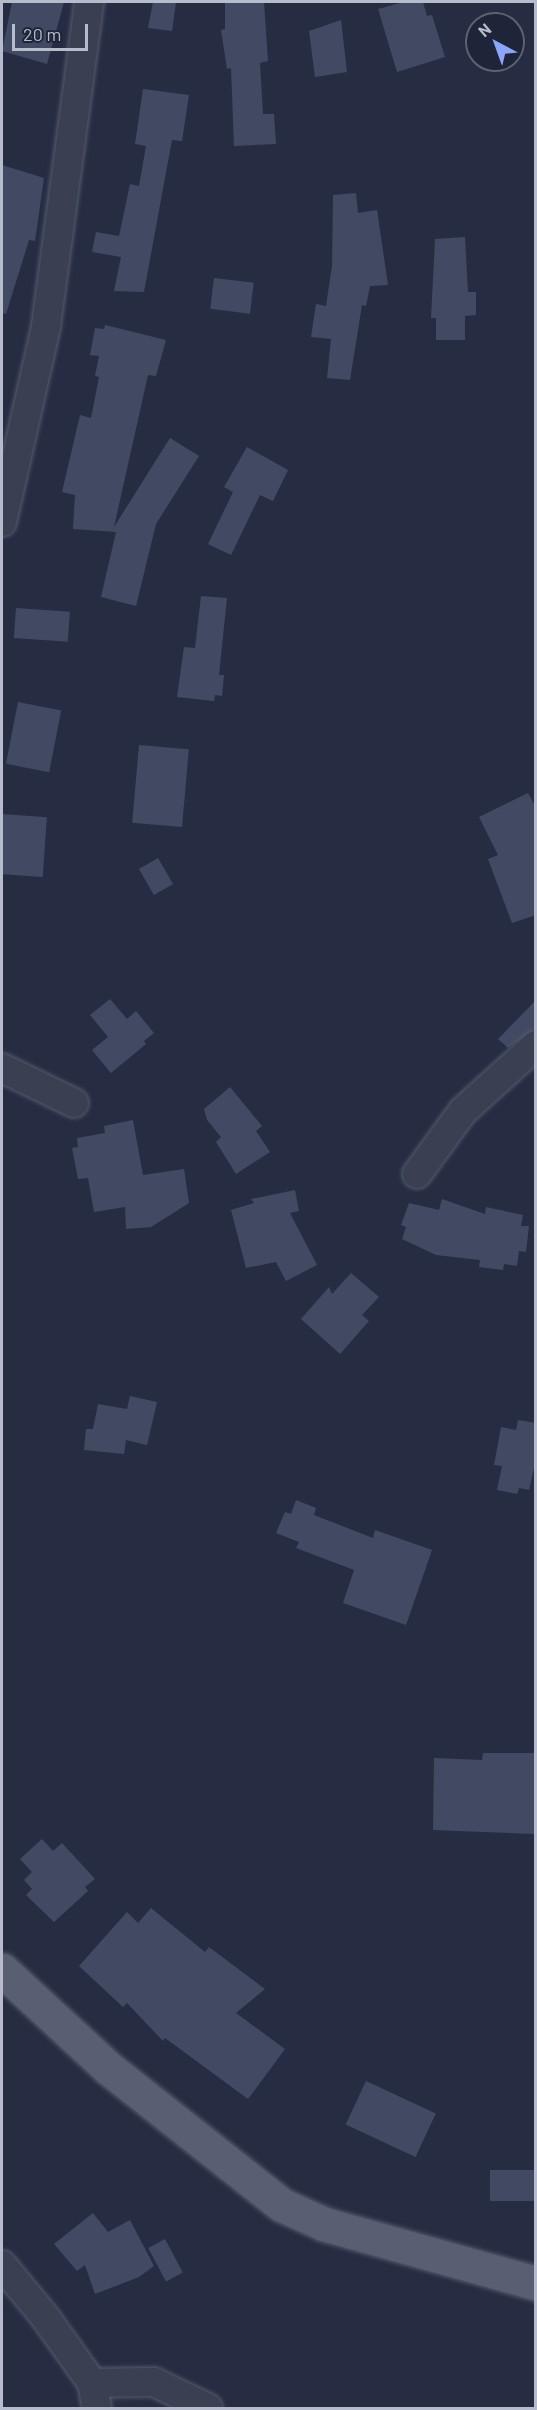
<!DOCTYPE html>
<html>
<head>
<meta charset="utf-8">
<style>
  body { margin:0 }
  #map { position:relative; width:537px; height:2410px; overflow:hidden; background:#262d43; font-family:Barlow,sans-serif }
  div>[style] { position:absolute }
  .building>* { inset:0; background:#424a63; transform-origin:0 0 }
  .roads { filter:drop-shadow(0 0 2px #555b6d) drop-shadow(0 0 2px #555b6d) }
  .minor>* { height:28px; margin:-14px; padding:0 14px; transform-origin:14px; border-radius:14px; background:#3a4052 }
  .major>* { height:33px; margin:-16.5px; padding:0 16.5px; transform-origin:16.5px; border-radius:16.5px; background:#585f72 }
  span { translate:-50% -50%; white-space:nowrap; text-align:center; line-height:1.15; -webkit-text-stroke:4.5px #1f2538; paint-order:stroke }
  .frame { position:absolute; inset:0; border:3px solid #b7bccc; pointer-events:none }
  .north { position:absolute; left:465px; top:12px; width:60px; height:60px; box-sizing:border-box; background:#1f2538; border:2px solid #5c6173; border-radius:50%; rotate:319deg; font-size:16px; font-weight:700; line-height:24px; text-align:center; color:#b7bccc }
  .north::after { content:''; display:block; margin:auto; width:21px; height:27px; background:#8da4fb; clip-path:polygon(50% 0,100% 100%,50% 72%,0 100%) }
  .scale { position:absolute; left:12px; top:24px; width:76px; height:27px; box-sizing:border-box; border:3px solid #b7bccc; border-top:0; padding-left:8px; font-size:18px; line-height:21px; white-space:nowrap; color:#b7bccc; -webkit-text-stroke:4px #1f2538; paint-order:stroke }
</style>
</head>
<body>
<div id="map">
  <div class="building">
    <i style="clip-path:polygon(12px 2px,64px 2px,47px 64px,2px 51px)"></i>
    <i style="clip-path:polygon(153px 2px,176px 2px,172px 31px,148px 28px)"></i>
    <i style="clip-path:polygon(225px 2px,264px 2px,268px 61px,260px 63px,263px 114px,274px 114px,276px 144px,234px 146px,231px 68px,227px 69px,221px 30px,225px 29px)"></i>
    <i style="clip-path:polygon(404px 2px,423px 2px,427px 16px,432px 15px,445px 57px,397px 72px,378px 9px)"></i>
    <i style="clip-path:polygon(341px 20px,347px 72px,315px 77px,309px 31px)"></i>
    <i style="clip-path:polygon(143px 89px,189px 95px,182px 141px,172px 140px,144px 292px,114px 291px,121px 257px,92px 252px,96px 232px,119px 236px,130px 184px,139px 186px,146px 146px,135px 144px)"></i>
    <i style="clip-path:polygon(2px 165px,44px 178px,35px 241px,29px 240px,6px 314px,2px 313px)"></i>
    <i style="clip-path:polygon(356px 193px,358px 213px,377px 210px,388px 285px,370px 286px,366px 306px,362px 305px,350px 380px,327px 378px,331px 339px,311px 337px,316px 304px,326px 306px,332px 266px,333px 195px)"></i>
    <i style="clip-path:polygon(465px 237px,468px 292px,476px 292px,476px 315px,465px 316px,465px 340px,436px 340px,436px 318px,431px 318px,435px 239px)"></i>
    <i style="left:214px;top:278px;width:40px;height:31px;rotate:7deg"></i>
    <i style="clip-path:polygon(105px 325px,166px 340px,156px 376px,148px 375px,114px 527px,170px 438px,199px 456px,156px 524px,136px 606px,101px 597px,116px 532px,73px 529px,75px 495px,62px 492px,80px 415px,91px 418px,99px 377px,95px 376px,99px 356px,90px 355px,95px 328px,104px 329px)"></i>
    <i style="clip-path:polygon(247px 447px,288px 470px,273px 501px,260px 495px,231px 555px,208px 544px,233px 492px,224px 487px)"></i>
    <i style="clip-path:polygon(201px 596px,227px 598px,219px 675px,224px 675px,222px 696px,215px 695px,214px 701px,177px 697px,184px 647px,195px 648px)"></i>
    <i style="left:16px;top:608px;width:54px;height:30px;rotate:4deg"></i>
    <i style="left:18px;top:702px;width:44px;height:63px;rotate:11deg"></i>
    <i style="left:139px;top:745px;width:50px;height:78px;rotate:5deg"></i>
    <i style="clip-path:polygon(528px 793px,536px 808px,536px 915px,512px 923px,488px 859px,498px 855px,479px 817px)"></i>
    <i style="left:2px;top:814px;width:45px;height:60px;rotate:4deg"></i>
    <i style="left:158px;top:858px;width:30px;height:22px;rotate:60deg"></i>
    <i style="clip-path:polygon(110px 999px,127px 1019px,136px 1011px,154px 1033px,144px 1041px,146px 1044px,111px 1073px,92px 1050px,108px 1037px,90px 1015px)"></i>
    <i style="clip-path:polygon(536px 1000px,536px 1028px,508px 1048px,498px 1039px)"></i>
    <i style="clip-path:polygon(230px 1087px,262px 1126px,256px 1131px,270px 1152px,236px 1174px,216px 1142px,221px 1137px,207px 1120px,204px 1109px)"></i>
    <i style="clip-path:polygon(133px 1120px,143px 1175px,184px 1169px,189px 1203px,151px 1227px,126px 1229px,125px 1207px,94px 1212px,88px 1178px,78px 1179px,72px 1148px,78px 1147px,77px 1138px,105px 1133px,104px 1126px)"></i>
    <i style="clip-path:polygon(295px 1190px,299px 1211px,290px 1213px,317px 1265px,286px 1281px,276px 1262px,246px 1268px,231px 1210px,254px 1203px,251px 1199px)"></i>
    <i style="clip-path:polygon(442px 1199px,485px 1214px,486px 1207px,523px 1215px,521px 1226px,529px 1226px,526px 1252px,519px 1251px,517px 1266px,504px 1264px,503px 1270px,479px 1267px,480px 1260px,436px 1255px,402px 1239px,406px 1227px,401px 1225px,409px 1203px,439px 1210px)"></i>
    <i style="clip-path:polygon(351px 1273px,379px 1297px,362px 1315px,369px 1321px,340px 1354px,301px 1319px,329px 1287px,332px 1294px)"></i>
    <i style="clip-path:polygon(130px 1396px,157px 1402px,147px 1445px,126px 1440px,124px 1454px,84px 1450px,86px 1429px,93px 1429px,98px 1404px,127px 1409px)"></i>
    <i style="clip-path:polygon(518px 1420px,536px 1423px,536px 1459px,529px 1490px,519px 1488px,517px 1494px,497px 1490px,502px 1466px,494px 1465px,501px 1427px,516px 1430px)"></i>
    <i style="clip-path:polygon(296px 1500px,316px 1508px,314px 1515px,373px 1538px,375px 1530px,432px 1550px,406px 1625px,343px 1603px,354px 1570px,296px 1548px,299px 1542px,276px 1533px,285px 1512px,291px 1514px)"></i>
    <i style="clip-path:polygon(483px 1753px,536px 1753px,536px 1834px,433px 1830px,434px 1758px,482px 1760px)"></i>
    <i style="clip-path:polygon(42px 1839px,53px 1851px,62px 1843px,95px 1879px,85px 1887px,88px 1891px,54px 1922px,26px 1895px,32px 1889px,24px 1880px,32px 1872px,20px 1859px)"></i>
    <i style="clip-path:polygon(151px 1908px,205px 1952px,209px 1947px,265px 1989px,236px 2013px,285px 2049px,248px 2099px,165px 2038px,163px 2041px,127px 2003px,123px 2007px,79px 1966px,127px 1912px,138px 1923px)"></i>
    <i style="left:366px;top:2081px;width:77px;height:48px;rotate:25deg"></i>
    <i style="left:536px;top:2170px;width:31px;height:46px;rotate:90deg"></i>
    <i style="clip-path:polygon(93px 2213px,108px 2232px,130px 2220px,154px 2266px,139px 2277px,95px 2294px,85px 2265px,77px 2271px,54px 2244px)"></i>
    <i style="left:165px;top:2239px;width:38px;height:19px;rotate:62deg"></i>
  </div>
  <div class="roads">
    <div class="minor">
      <i style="left:2px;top:522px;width:201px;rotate:-77.3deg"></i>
      <i style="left:46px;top:326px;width:327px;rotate:-82.4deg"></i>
      <i style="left:2px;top:1068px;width:80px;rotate:25.9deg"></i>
      <i style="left:417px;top:1174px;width:78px;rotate:-53.9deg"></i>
      <i style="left:463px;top:1111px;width:98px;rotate:-42.1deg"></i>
      <i style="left:2px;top:2265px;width:67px;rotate:50.4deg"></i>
      <i style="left:45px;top:2317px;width:81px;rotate:54.5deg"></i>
      <i style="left:92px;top:2383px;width:25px;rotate:79deg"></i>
      <i style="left:92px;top:2383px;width:62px;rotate:-0.9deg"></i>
      <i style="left:154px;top:2382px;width:60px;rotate:25.7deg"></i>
    </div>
    <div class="major">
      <i style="left:2px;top:1970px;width:143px;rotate:42.7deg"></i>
      <i style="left:107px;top:2067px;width:223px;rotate:38.3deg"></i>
      <i style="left:282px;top:2205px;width:46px;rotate:24.3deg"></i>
      <i style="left:324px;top:2224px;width:220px;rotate:15.6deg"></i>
    </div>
  </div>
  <div class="frame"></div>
  <div class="north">N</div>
  <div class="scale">20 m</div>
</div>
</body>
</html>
